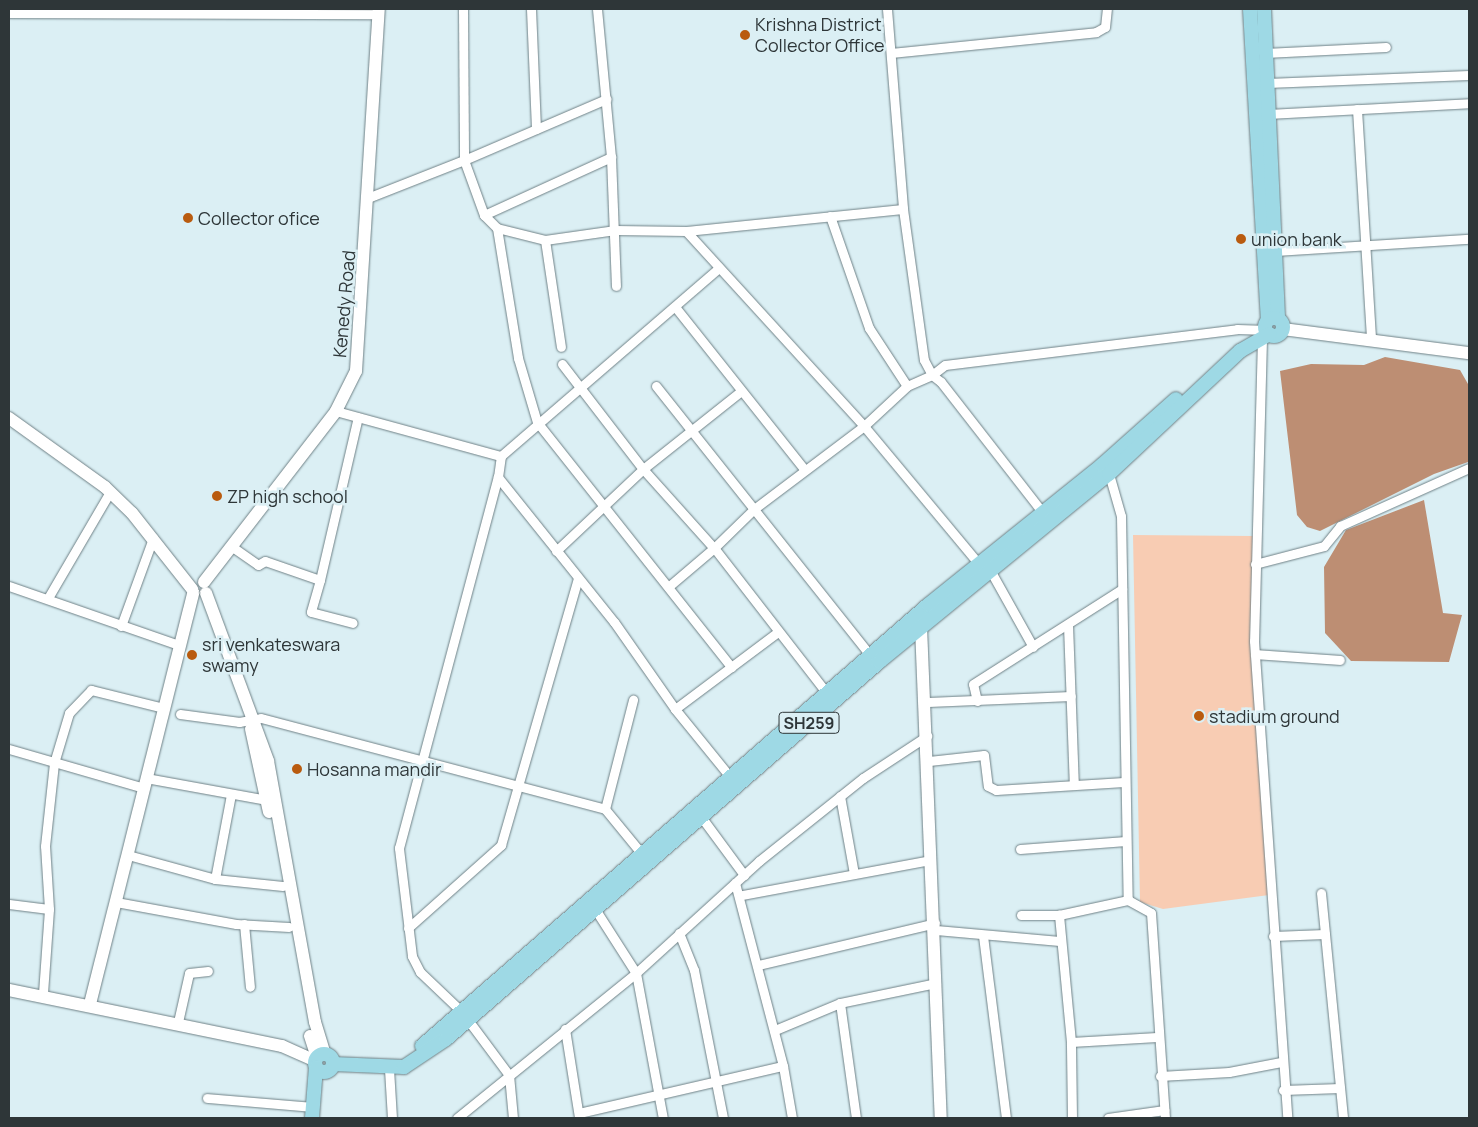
<!DOCTYPE html>
<html>
<head>
<meta charset="utf-8">
<style>
  body { margin:0 }
  #map { position:relative; width:1478px; height:1127px; overflow:hidden; background:#dbeff4; font-family:Manrope,sans-serif }
  div>[style] { position:absolute }
  .green>* { inset:0; background:#f8ccb3 }
  .water>* { inset:0; background:#bd8e73 }
  .roads { filter:drop-shadow(0 0 1px #6f8186) drop-shadow(0 0 1px #6f8186) }
  .street>* { height:9px; margin:-4.5px; padding:0 4.5px; transform-origin:4.5px; border-radius:4.5px; background:#fff }
  .secondary>* { height:12px; margin:-6px; padding:0 6px; transform-origin:6px; border-radius:6px; background:#fff }
  .primary>* { height:14px; margin:-7px; padding:0 7px; transform-origin:7px; border-radius:7px; background:#9ed9e5 }
  .primary>.ring { margin:-7px; padding:0; box-sizing:content-box; background:none; border:14px solid #9ed9e5; border-radius:50% }
  .dots>* { width:14px; height:14px; translate:-50% -50%; box-sizing:border-box; border:2px solid #dbeff4; border-radius:50% }
  span { translate:-50% -50%; white-space:nowrap; text-align:center; line-height:1.15; -webkit-text-stroke:5px #dbeff4; paint-order:stroke }
  .shield-label span { padding:1px 4px; background:#dbeff4; border:1px solid; border-radius:4px; -webkit-text-stroke-width:0 }
  .shield-label { font-size:16px; color:#2e3638; font-weight:700 }
  .poi-label { font-size:18px; color:#2e3638 }
  .left { translate:0 -50%; text-align:left }
  .street-label { font-size:18px; color:#2e3638 }
  .frame { position:absolute; inset:0; border:10px solid #2e3638; pointer-events:none }
</style>
</head>
<body>
<div id="map">
  <div class="green">
    <i style="clip-path:polygon(1133px 535px,1253px 536px,1269px 895px,1163px 909px,1140px 902px)"></i>
  </div>
  <div class="water">
    <i style="clip-path:polygon(1385px 357px,1460px 370px,1468px 384px,1468px 462px,1434px 474px,1320px 531px,1307px 527px,1297px 515px,1280px 371px,1311px 364px,1364px 365px)"></i>
    <i style="clip-path:polygon(1424px 500px,1443px 613px,1462px 615px,1449px 662px,1351px 661px,1325px 633px,1324px 567px,1346px 530px)"></i>
  </div>
  <div class="roads">
    <div class="street">
      <i style="left:463px;top:9px;width:151px;rotate:89.6deg"></i>
      <i style="left:464px;top:160px;width:155px;rotate:-23.2deg"></i>
      <i style="left:531px;top:9px;width:120px;rotate:87.6deg"></i>
      <i style="left:597px;top:9px;width:149px;rotate:84.6deg"></i>
      <i style="left:611px;top:157px;width:129px;rotate:87.8deg"></i>
      <i style="left:887px;top:9px;width:201px;rotate:85.4deg"></i>
      <i style="left:903px;top:209px;width:152px;rotate:82.1deg"></i>
      <i style="left:924px;top:360px;width:17px;rotate:62deg"></i>
      <i style="left:932px;top:375px;width:16px;rotate:-38deg"></i>
      <i style="left:945px;top:365px;width:294px;rotate:-7deg"></i>
      <i style="left:1237px;top:329px;width:23px;rotate:2deg"></i>
      <i style="left:9px;top:13px;width:370px;rotate:0.2deg"></i>
      <i style="left:891px;top:53px;width:206px;rotate:-5.8deg"></i>
      <i style="left:1096px;top:32px;width:10px;rotate:-29deg"></i>
      <i style="left:1105px;top:27px;width:18px;rotate:-84deg"></i>
      <i style="left:1265px;top:53px;width:121px;rotate:-2.8deg"></i>
      <i style="left:1267px;top:83px;width:202px;rotate:-2.3deg"></i>
      <i style="left:1357px;top:109px;width:230px;rotate:86.5deg"></i>
      <i style="left:1268px;top:114px;width:201px;rotate:-3.1deg"></i>
      <i style="left:370px;top:197px;width:101px;rotate:-21.5deg"></i>
      <i style="left:464px;top:160px;width:59px;rotate:70deg"></i>
      <i style="left:484px;top:215px;width:18px;rotate:45deg"></i>
      <i style="left:497px;top:228px;width:49px;rotate:14deg"></i>
      <i style="left:545px;top:240px;width:71px;rotate:-8.1deg"></i>
      <i style="left:615px;top:230px;width:71px;rotate:0.8deg"></i>
      <i style="left:686px;top:231px;width:218px;rotate:-5.8deg"></i>
      <i style="left:484px;top:215px;width:140px;rotate:-24.5deg"></i>
      <i style="left:830px;top:216px;width:119px;rotate:70.8deg"></i>
      <i style="left:869px;top:328px;width:69px;rotate:56.8deg"></i>
      <i style="left:907px;top:386px;width:27px;rotate:-24deg"></i>
      <i style="left:932px;top:375px;width:11px;rotate:38deg"></i>
      <i style="left:941px;top:382px;width:166px;rotate:52.1deg"></i>
      <i style="left:497px;top:228px;width:132px;rotate:80.8deg"></i>
      <i style="left:518px;top:358px;width:67px;rotate:73.5deg"></i>
      <i style="left:537px;top:422px;width:313px;rotate:51.6deg"></i>
      <i style="left:686px;top:231px;width:264px;rotate:47.6deg"></i>
      <i style="left:864px;top:426px;width:181px;rotate:50.2deg"></i>
      <i style="left:545px;top:240px;width:108px;rotate:81.5deg"></i>
      <i style="left:1276px;top:251px;width:193px;rotate:-3.6deg"></i>
      <i style="left:676px;top:308px;width:206px;rotate:51.5deg"></i>
      <i style="left:1262px;top:338px;width:303px;rotate:91.5deg"></i>
      <i style="left:1254px;top:641px;width:478px;rotate:86deg"></i>
      <i style="left:562px;top:364px;width:133px;rotate:52.4deg"></i>
      <i style="left:643px;top:469px;width:106px;rotate:48.1deg"></i>
      <i style="left:714px;top:548px;width:60px;rotate:139.7deg"></i>
      <i style="left:656px;top:386px;width:344px;rotate:51.5deg"></i>
      <i style="left:336px;top:411px;width:171px;rotate:15.3deg"></i>
      <i style="left:1109px;top:474px;width:44px;rotate:74.1deg"></i>
      <i style="left:1121px;top:516px;width:384px;rotate:89deg"></i>
      <i style="left:1128px;top:900px;width:26px;rotate:29deg"></i>
      <i style="left:1151px;top:913px;width:205px;rotate:86.1deg"></i>
      <i style="left:231px;top:546px;width:33px;rotate:35deg"></i>
      <i style="left:258px;top:565px;width:8px;rotate:-30deg"></i>
      <i style="left:265px;top:561px;width:58px;rotate:19.1deg"></i>
      <i style="left:320px;top:580px;width:33px;rotate:106deg"></i>
      <i style="left:311px;top:612px;width:43px;rotate:14.7deg"></i>
      <i style="left:556px;top:551px;width:120px;rotate:-43.3deg"></i>
      <i style="left:643px;top:469px;width:125px;rotate:-38.5deg"></i>
      <i style="left:1255px;top:564px;width:71px;rotate:-14.6deg"></i>
      <i style="left:1324px;top:546px;width:26px;rotate:-51deg"></i>
      <i style="left:1340px;top:526px;width:141px;rotate:-24.2deg"></i>
      <i style="left:990px;top:570px;width:88px;rotate:60.8deg"></i>
      <i style="left:320px;top:580px;width:167px;rotate:-76.9deg"></i>
      <i style="left:9px;top:586px;width:179px;rotate:19.2deg"></i>
      <i style="left:48px;top:598px;width:123px;rotate:-59.7deg"></i>
      <i style="left:1068px;top:625px;width:160px;rotate:87.9deg"></i>
      <i style="left:121px;top:626px;width:94px;rotate:-70deg"></i>
      <i style="left:1255px;top:654px;width:85px;rotate:4deg"></i>
      <i style="left:829px;top:696px;width:187px;rotate:-127.8deg"></i>
      <i style="left:714px;top:548px;width:56px;rotate:-44.3deg"></i>
      <i style="left:754px;top:509px;width:138px;rotate:-37deg"></i>
      <i style="left:864px;top:426px;width:59px;rotate:-42.9deg"></i>
      <i style="left:977px;top:701px;width:17px;rotate:-103deg"></i>
      <i style="left:973px;top:684px;width:177px;rotate:-32.5deg"></i>
      <i style="left:928px;top:702px;width:143px;rotate:-2.4deg"></i>
      <i style="left:675px;top:709px;width:106px;rotate:-125deg"></i>
      <i style="left:614px;top:622px;width:186px;rotate:-128.7deg"></i>
      <i style="left:498px;top:477px;width:21px;rotate:-82deg"></i>
      <i style="left:501px;top:456px;width:288px;rotate:-40.8deg"></i>
      <i style="left:180px;top:714px;width:60px;rotate:7.7deg"></i>
      <i style="left:239px;top:722px;width:22px;rotate:-10deg"></i>
      <i style="left:261px;top:718px;width:356px;rotate:14.8deg"></i>
      <i style="left:605px;top:809px;width:58px;rotate:50.6deg"></i>
      <i style="left:9px;top:749px;width:141px;rotate:16.1deg"></i>
      <i style="left:929px;top:761px;width:55px;rotate:-6.2deg"></i>
      <i style="left:984px;top:755px;width:31px;rotate:83deg"></i>
      <i style="left:988px;top:786px;width:9px;rotate:27deg"></i>
      <i style="left:996px;top:790px;width:128px;rotate:-3.6deg"></i>
      <i style="left:146px;top:778px;width:123px;rotate:10.3deg"></i>
      <i style="left:731px;top:778px;width:89px;rotate:-129.1deg"></i>
      <i style="left:675px;top:709px;width:129px;rotate:-36.8deg"></i>
      <i style="left:840px;top:796px;width:79px;rotate:79.8deg"></i>
      <i style="left:605px;top:809px;width:113px;rotate:-75.6deg"></i>
      <i style="left:702px;top:818px;width:71px;rotate:53.6deg"></i>
      <i style="left:1020px;top:849px;width:106px;rotate:-4.3deg"></i>
      <i style="left:128px;top:855px;width:90px;rotate:15.4deg"></i>
      <i style="left:215px;top:879px;width:68px;rotate:5.9deg"></i>
      <i style="left:215px;top:879px;width:86px;rotate:-79.3deg"></i>
      <i style="left:735px;top:883px;width:189px;rotate:75.3deg"></i>
      <i style="left:1321px;top:893px;width:226px;rotate:84.4deg"></i>
      <i style="left:742px;top:895px;width:192px;rotate:-10.5deg"></i>
      <i style="left:116px;top:902px;width:122px;rotate:10.4deg"></i>
      <i style="left:236px;top:924px;width:53px;rotate:3.2deg"></i>
      <i style="left:9px;top:904px;width:40px;rotate:7.1deg"></i>
      <i style="left:595px;top:909px;width:76px;rotate:57.4deg"></i>
      <i style="left:636px;top:973px;width:147px;rotate:79.5deg"></i>
      <i style="left:1021px;top:915px;width:38px"></i>
      <i style="left:244px;top:924px;width:63px;rotate:84.6deg"></i>
      <i style="left:408px;top:928px;width:125px;rotate:-41.7deg"></i>
      <i style="left:501px;top:845px;width:277px;rotate:-73.9deg"></i>
      <i style="left:936px;top:930px;width:124px;rotate:5.1deg"></i>
      <i style="left:679px;top:933px;width:40px;rotate:68deg"></i>
      <i style="left:694px;top:970px;width:151px;rotate:78.9deg"></i>
      <i style="left:983px;top:936px;width:183px;rotate:82.8deg"></i>
      <i style="left:1273px;top:936px;width:52px;rotate:-2.2deg"></i>
      <i style="left:758px;top:965px;width:182px;rotate:-13.3deg"></i>
      <i style="left:43px;top:993px;width:84px;rotate:-85.9deg"></i>
      <i style="left:49px;top:909px;width:63px;rotate:-93.6deg"></i>
      <i style="left:45px;top:846px;width:83px;rotate:-83.8deg"></i>
      <i style="left:54px;top:763px;width:52px;rotate:-73.3deg"></i>
      <i style="left:69px;top:713px;width:32px;rotate:-46deg"></i>
      <i style="left:91px;top:690px;width:74px;rotate:14deg"></i>
      <i style="left:840px;top:1003px;width:116px;rotate:82.1deg"></i>
      <i style="left:462px;top:1012px;width:58px;rotate:-136.4deg"></i>
      <i style="left:420px;top:972px;width:18px;rotate:-117deg"></i>
      <i style="left:412px;top:956px;width:109px;rotate:-96.9deg"></i>
      <i style="left:399px;top:848px;width:384px;rotate:-75.1deg"></i>
      <i style="left:468px;top:1020px;width:69px;rotate:53.3deg"></i>
      <i style="left:509px;top:1075px;width:43px;rotate:84.7deg"></i>
      <i style="left:178px;top:1022px;width:50px;rotate:-77.3deg"></i>
      <i style="left:189px;top:973px;width:19px;rotate:-6deg"></i>
      <i style="left:565px;top:1029px;width:89px;rotate:81deg"></i>
      <i style="left:775px;top:1030px;width:70px;rotate:-22.6deg"></i>
      <i style="left:840px;top:1003px;width:98px;rotate:-11.8deg"></i>
      <i style="left:1071px;top:1042px;width:86px;rotate:-3.3deg"></i>
      <i style="left:389px;top:1069px;width:49px;rotate:86.5deg"></i>
      <i style="left:1160px;top:1076px;width:69px;rotate:-3.3deg"></i>
      <i style="left:1229px;top:1072px;width:53px;rotate:-10.9deg"></i>
      <i style="left:1283px;top:1090px;width:57px;rotate:-2deg"></i>
      <i style="left:207px;top:1098px;width:105px;rotate:4.9deg"></i>
      <i style="left:579px;top:1113px;width:209px;rotate:-13deg"></i>
      <i style="left:783px;top:1066px;width:53px;rotate:80.2deg"></i>
      <i style="left:457px;top:1118px;width:230px;rotate:-39deg"></i>
      <i style="left:636px;top:973px;width:166px;rotate:-42.3deg"></i>
      <i style="left:759px;top:861px;width:133px;rotate:-38.6deg"></i>
      <i style="left:863px;top:778px;width:77px;rotate:-33.3deg"></i>
      <i style="left:1072px;top:1118px;width:76px;rotate:-90.8deg"></i>
      <i style="left:1071px;top:1042px;width:128px;rotate:-95.4deg"></i>
      <i style="left:1059px;top:915px;width:71px;rotate:-12.3deg"></i>
      <i style="left:1108px;top:1118px;width:57px;rotate:-8.1deg"></i>
    </div>
    <div class="secondary">
      <i style="left:1283px;top:329px;width:188px;rotate:7.4deg"></i>
      <i style="left:9px;top:418px;width:118px;rotate:35.7deg"></i>
      <i style="left:105px;top:487px;width:37px;rotate:44deg"></i>
      <i style="left:132px;top:513px;width:97px;rotate:51.7deg"></i>
      <i style="left:204px;top:582px;width:216px;rotate:-52.3deg"></i>
      <i style="left:336px;top:411px;width:45px;rotate:-63.4deg"></i>
      <i style="left:356px;top:371px;width:363px;rotate:-86.4deg"></i>
      <i style="left:206px;top:593px;width:179px;rotate:69.7deg"></i>
      <i style="left:268px;top:761px;width:265px;rotate:79.8deg"></i>
      <i style="left:315px;top:1022px;width:34px;rotate:73deg"></i>
      <i style="left:921px;top:627px;width:491px;rotate:87.7deg"></i>
      <i style="left:251px;top:729px;width:85px;rotate:77.8deg"></i>
      <i style="left:9px;top:990px;width:279px;rotate:11.6deg"></i>
      <i style="left:282px;top:1046px;width:36px;rotate:24deg"></i>
      <i style="left:90px;top:1004px;width:424px;rotate:-75.9deg"></i>
      <i style="left:310px;top:1036px;width:22px;rotate:72deg"></i>
    </div>
    <div class="primary">
      <i style="left:1250px;top:9px;width:311px;rotate:86.7deg"></i>
      <i style="left:1264px;top:9px;width:310px;rotate:87.4deg"></i>
      <i class="ring" style="left:1265px;top:318px;width:4px;height:4px"></i>
      <i style="left:422px;top:1046px;width:671px;rotate:-41.07deg"></i>
      <i style="left:928px;top:605px;width:223px;rotate:-38.8deg"></i>
      <i style="left:1102px;top:465px;width:99px;rotate:-41.7deg"></i>
      <i class="ring" style="left:315px;top:1054px;width:4px;height:4px"></i>
      <i style="left:333px;top:1064px;width:71px;rotate:2.4deg"></i>
      <i style="left:404px;top:1067px;width:50px;rotate:-33.7deg"></i>
      <i style="left:446px;top:1039px;width:574px;rotate:-41.05deg"></i>
      <i style="left:879px;top:662px;width:297px;rotate:-39.3deg"></i>
      <i style="left:1109px;top:474px;width:180px;rotate:-43.2deg"></i>
      <i style="left:1240px;top:351px;width:34px;rotate:-30deg"></i>
      <i style="left:312px;top:1118px;width:51px;rotate:-85.5deg"></i>
    </div>
  </div>
  <div class="dots">
    <i style="left:745px;top:35px;background:#b95b0f"></i>
    <i style="left:188px;top:218px;background:#b95b0f"></i>
    <i style="left:1241px;top:239px;background:#b95b0f"></i>
    <i style="left:217px;top:496px;background:#b95b0f"></i>
    <i style="left:192px;top:655px;background:#b95b0f"></i>
    <i style="left:1199px;top:716px;background:#b95b0f"></i>
    <i style="left:297px;top:769px;background:#b95b0f"></i>
  </div>
  <div class="shield-label">
    <span style="left:809px;top:723px">SH259</span>
  </div>
  <div class="poi-label">
    <span class="left" style="left:755px;top:35px">Krishna District<br>Collector Office</span>
    <span class="left" style="left:198px;top:218px">Collector ofice</span>
    <span class="left" style="left:1251px;top:239px">union bank</span>
    <span class="left" style="left:227px;top:496px">ZP high school</span>
    <span class="left" style="left:202px;top:655px">sri venkateswara<br>swamy</span>
    <span class="left" style="left:1209px;top:716px">stadium ground</span>
    <span class="left" style="left:307px;top:769px">Hosanna mandir</span>
  </div>
  <div class="street-label">
    <span style="left:344px;top:304px;rotate:-85deg">Kenedy Road</span>
  </div>
  <div class="frame"></div>
</div>
</body>
</html>
